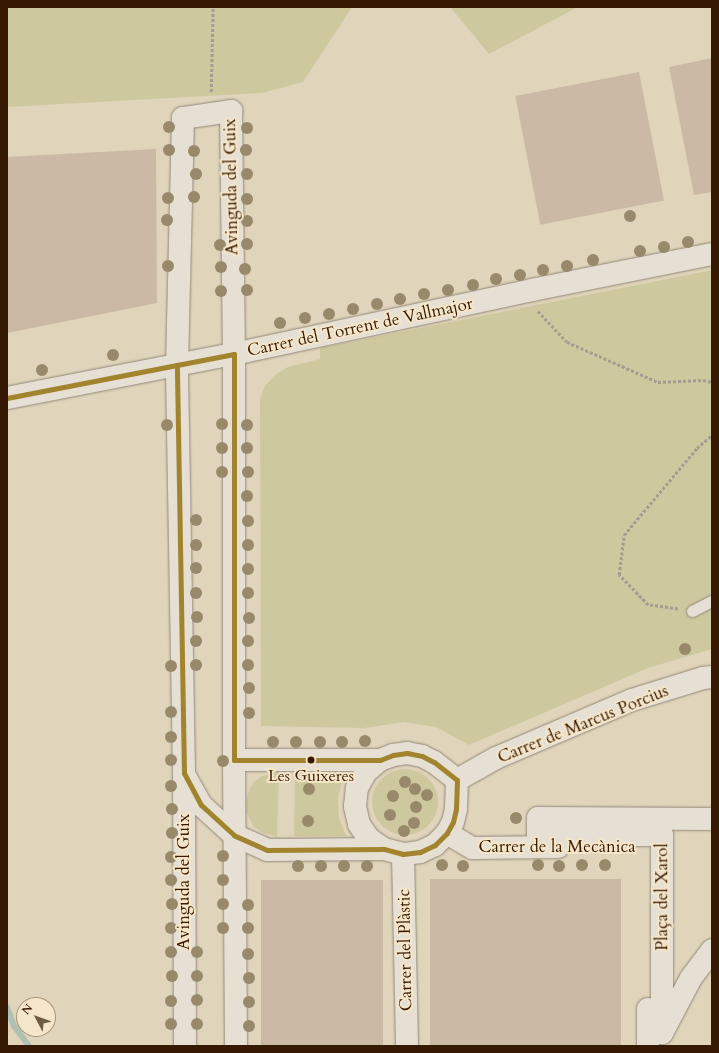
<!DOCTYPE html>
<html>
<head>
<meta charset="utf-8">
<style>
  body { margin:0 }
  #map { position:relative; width:719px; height:1053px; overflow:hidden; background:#e0d4bb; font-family:Cardo,serif }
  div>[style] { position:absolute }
  .green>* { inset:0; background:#cec89e }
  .round { border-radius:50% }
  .stream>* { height:6px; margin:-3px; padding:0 3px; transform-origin:3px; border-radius:3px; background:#afc2b1 }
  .building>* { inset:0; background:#cbb9a5; transform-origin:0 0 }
  .path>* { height:2.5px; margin-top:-1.25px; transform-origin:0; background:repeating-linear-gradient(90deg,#a49c90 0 3px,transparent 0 5px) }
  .roads { filter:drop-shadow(0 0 1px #928877) drop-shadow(0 0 1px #928877) }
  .lane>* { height:11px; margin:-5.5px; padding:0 5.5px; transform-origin:5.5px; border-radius:5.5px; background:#e6dfd3 }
  .street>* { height:22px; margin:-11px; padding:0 11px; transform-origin:11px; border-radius:11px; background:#e6dfd3 }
  .bus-1>* { height:5px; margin:-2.5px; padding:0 2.5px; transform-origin:2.5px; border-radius:2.5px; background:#a1842d }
  .trees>* { width:12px; height:12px; margin:-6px; border-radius:50%; background:#98896b }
  .dots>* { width:11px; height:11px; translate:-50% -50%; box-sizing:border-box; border:2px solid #f5e6c9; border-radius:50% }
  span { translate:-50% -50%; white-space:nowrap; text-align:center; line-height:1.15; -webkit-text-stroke:4px #f5e6c9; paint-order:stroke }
  .bus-label { font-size:16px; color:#351903 }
  .street-label { font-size:17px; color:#351903 }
  .frame { position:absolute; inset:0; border:8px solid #351903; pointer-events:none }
  .north { position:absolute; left:16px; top:997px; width:40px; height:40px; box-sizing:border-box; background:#f5e6c9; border:1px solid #a8947a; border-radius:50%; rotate:311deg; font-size:11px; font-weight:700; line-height:16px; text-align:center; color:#351903 }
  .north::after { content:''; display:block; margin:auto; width:14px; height:18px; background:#715a43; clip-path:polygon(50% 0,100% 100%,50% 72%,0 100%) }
</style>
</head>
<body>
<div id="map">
  <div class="green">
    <i style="clip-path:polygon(7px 7px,352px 7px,303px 82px,262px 93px,7px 107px)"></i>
    <i style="clip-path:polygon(450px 7px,578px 7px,489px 54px)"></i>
    <i style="clip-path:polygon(712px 270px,712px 649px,648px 668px,469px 745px,436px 727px,404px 722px,364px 728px,261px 726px,260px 399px,265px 386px,275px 375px,288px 367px,320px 359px,320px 348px)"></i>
    <i class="round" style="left:372px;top:769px;width:66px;height:66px"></i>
    <i style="clip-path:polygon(279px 772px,277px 837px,261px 832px,254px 827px,246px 812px,245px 804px,250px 788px,255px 781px,262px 776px)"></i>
    <i style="clip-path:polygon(295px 772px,346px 772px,342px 781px,338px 799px,339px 818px,346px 836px,294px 836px)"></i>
  </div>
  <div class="stream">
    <i style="left:7px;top:1007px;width:20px;rotate:70deg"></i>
    <i style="left:14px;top:1026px;width:25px;rotate:53deg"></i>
  </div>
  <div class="building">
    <i style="clip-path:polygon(712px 58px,712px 192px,694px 195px,669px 67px)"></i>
    <i style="left:639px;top:72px;width:131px;height:126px;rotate:79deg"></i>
    <i style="clip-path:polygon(156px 149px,157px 303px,7px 333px,7px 157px)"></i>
    <i style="left:430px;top:879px;width:191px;height:167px"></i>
    <i style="left:261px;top:880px;width:122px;height:166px"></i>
  </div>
  <div class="path">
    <i style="left:211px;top:92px;width:85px;rotate:-88.7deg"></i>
    <i style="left:538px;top:311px;width:42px;rotate:46.9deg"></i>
    <i style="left:567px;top:342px;width:99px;rotate:23.7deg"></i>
    <i style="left:658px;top:382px;width:45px;rotate:-2.5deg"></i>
    <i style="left:703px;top:380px;width:9px;rotate:13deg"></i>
    <i style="left:678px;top:609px;width:30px;rotate:-172deg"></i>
    <i style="left:648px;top:605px;width:42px;rotate:-134deg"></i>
    <i style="left:619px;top:575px;width:40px;rotate:-82.9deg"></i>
    <i style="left:624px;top:535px;width:114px;rotate:-50deg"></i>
    <i style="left:697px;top:448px;width:20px;rotate:-41deg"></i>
  </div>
  <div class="roads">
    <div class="lane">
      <i style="left:692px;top:611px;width:22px;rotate:-27deg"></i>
    </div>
    <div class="street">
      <i style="left:7px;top:398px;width:231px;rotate:-11deg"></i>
      <i style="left:234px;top:354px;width:305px;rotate:-12.1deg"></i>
      <i style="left:532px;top:290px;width:184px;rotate:-11.3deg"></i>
      <i style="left:407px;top:753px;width:15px;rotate:11deg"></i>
      <i style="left:422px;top:756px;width:13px;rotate:27deg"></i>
      <i style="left:434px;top:762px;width:29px;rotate:38deg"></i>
      <i style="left:457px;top:780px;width:29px;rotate:92deg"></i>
      <i style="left:456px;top:809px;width:13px;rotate:103deg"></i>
      <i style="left:453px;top:822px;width:13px;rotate:119deg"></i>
      <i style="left:447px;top:833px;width:17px;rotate:135deg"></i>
      <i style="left:435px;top:845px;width:17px;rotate:155deg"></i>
      <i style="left:420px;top:852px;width:17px;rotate:173deg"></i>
      <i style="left:403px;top:854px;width:20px;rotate:-165deg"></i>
      <i style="left:384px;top:849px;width:18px;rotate:-146deg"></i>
      <i style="left:369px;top:839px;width:18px;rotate:-124deg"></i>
      <i style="left:359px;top:824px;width:18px;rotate:-103deg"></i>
      <i style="left:355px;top:806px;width:18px;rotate:-84deg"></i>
      <i style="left:357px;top:788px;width:18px;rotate:-61deg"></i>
      <i style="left:366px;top:772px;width:18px;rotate:-41deg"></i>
      <i style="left:380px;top:760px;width:14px;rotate:-21deg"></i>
      <i style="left:393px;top:755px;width:14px;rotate:-8deg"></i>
      <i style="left:234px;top:760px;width:146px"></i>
      <i style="left:185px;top:776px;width:33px;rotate:61deg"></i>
      <i style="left:201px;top:805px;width:45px;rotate:42.3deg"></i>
      <i style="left:234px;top:835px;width:36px;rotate:24deg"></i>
      <i style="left:267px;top:850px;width:117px;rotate:-0.5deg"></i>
      <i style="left:457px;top:780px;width:45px;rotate:-29.4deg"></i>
      <i style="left:496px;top:758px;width:148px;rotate:-23.1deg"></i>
      <i style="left:632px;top:700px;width:74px;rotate:-17.2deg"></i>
      <i style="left:703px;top:678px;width:9px;rotate:-6deg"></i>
      <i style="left:712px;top:819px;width:174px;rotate:-179.7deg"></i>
      <i style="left:538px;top:818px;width:17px;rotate:90deg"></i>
      <i style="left:538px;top:835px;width:124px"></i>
      <i style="left:662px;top:835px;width:198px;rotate:90deg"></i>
      <i style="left:662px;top:1033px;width:62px;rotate:-62.2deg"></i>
      <i style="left:691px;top:978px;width:35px;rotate:-53deg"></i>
      <i style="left:447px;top:833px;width:29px;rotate:31deg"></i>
      <i style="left:472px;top:848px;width:86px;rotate:-0.7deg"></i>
      <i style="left:403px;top:854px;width:192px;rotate:88.8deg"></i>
      <i style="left:648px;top:1009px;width:37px;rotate:90deg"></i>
      <i style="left:185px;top:1046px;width:273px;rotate:-90.2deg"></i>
      <i style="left:184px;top:773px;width:408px;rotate:-91deg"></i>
      <i style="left:177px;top:365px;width:247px;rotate:-88.6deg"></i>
      <i style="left:183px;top:118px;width:49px;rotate:-8.3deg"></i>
      <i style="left:231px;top:111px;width:243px;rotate:89.3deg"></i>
      <i style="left:234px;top:354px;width:406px;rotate:90deg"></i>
      <i style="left:234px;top:760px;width:286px;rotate:89.6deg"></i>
    </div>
  </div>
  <div class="bus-1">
    <i style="left:234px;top:354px;width:406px;rotate:90deg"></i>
    <i style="left:234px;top:760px;width:146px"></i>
    <i style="left:380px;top:760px;width:14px;rotate:-21deg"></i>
    <i style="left:393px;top:755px;width:14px;rotate:-8deg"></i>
    <i style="left:407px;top:753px;width:15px;rotate:11deg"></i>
    <i style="left:422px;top:756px;width:13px;rotate:27deg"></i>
    <i style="left:434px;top:762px;width:29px;rotate:38deg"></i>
    <i style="left:457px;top:780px;width:29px;rotate:92deg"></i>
    <i style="left:456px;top:809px;width:13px;rotate:103deg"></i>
    <i style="left:453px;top:822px;width:13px;rotate:119deg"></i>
    <i style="left:447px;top:833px;width:17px;rotate:135deg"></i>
    <i style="left:435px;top:845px;width:17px;rotate:155deg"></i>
    <i style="left:420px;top:852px;width:17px;rotate:173deg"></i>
    <i style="left:403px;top:854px;width:20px;rotate:-165deg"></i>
    <i style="left:384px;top:849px;width:117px;rotate:179.5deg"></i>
    <i style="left:267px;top:850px;width:36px;rotate:-156deg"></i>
    <i style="left:234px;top:835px;width:45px;rotate:-137.7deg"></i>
    <i style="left:201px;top:805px;width:36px;rotate:-118deg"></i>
    <i style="left:184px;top:773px;width:408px;rotate:-91deg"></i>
    <i style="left:177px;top:365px;width:58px;rotate:-10.9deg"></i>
    <i style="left:7px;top:398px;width:173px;rotate:-11deg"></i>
  </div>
  <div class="trees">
    <i style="left:169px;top:127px"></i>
    <i style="left:247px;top:128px"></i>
    <i style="left:169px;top:150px"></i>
    <i style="left:246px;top:150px"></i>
    <i style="left:194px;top:151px"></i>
    <i style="left:196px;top:174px"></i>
    <i style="left:247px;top:174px"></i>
    <i style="left:194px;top:197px"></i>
    <i style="left:168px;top:198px"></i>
    <i style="left:247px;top:199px"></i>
    <i style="left:630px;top:216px"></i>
    <i style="left:167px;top:220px"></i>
    <i style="left:247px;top:221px"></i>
    <i style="left:688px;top:242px"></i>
    <i style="left:247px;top:244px"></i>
    <i style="left:220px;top:245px"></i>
    <i style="left:664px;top:247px"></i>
    <i style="left:640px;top:251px"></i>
    <i style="left:593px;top:260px"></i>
    <i style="left:168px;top:266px"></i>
    <i style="left:567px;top:266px"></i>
    <i style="left:221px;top:267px"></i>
    <i style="left:245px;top:269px"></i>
    <i style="left:543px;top:270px"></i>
    <i style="left:520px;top:275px"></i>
    <i style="left:496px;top:279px"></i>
    <i style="left:473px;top:285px"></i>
    <i style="left:247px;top:290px"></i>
    <i style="left:448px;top:290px"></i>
    <i style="left:221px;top:291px"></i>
    <i style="left:424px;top:294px"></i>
    <i style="left:400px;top:299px"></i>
    <i style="left:377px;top:304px"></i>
    <i style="left:353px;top:309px"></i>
    <i style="left:329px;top:314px"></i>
    <i style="left:305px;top:318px"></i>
    <i style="left:280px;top:323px"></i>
    <i style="left:113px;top:355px"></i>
    <i style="left:42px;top:370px"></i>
    <i style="left:222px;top:424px"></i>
    <i style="left:167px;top:425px"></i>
    <i style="left:247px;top:425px"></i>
    <i style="left:222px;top:448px"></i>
    <i style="left:247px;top:448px"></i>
    <i style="left:222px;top:472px"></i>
    <i style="left:248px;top:472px"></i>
    <i style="left:247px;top:496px"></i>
    <i style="left:196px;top:520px"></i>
    <i style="left:248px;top:521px"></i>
    <i style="left:196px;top:545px"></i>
    <i style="left:248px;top:545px"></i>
    <i style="left:196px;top:568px"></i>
    <i style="left:248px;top:569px"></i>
    <i style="left:196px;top:593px"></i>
    <i style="left:248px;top:593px"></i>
    <i style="left:197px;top:617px"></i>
    <i style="left:249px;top:618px"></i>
    <i style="left:196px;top:641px"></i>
    <i style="left:248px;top:641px"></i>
    <i style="left:685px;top:649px"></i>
    <i style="left:196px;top:665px"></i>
    <i style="left:248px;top:665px"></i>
    <i style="left:171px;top:666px"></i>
    <i style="left:249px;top:688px"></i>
    <i style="left:171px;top:712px"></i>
    <i style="left:249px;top:713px"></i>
    <i style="left:171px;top:737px"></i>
    <i style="left:365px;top:741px"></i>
    <i style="left:273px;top:742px"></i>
    <i style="left:296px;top:742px"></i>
    <i style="left:320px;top:742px"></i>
    <i style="left:342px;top:742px"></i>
    <i style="left:171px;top:760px"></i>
    <i style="left:223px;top:761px"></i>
    <i style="left:405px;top:782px"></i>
    <i style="left:171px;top:786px"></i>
    <i style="left:309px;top:789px"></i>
    <i style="left:415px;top:789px"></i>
    <i style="left:427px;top:795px"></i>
    <i style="left:393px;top:796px"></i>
    <i style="left:416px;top:807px"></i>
    <i style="left:172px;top:809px"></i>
    <i style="left:390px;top:815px"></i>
    <i style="left:516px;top:818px"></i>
    <i style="left:308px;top:821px"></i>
    <i style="left:414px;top:823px"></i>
    <i style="left:404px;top:831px"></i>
    <i style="left:172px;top:833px"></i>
    <i style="left:223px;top:856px"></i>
    <i style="left:171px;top:857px"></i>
    <i style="left:442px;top:865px"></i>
    <i style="left:538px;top:865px"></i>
    <i style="left:582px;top:865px"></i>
    <i style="left:605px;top:865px"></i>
    <i style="left:298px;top:866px"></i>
    <i style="left:321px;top:866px"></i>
    <i style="left:344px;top:866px"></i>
    <i style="left:367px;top:866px"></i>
    <i style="left:463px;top:866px"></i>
    <i style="left:559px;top:866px"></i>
    <i style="left:171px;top:880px"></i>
    <i style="left:223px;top:880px"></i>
    <i style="left:172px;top:904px"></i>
    <i style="left:223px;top:904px"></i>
    <i style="left:248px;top:905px"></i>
    <i style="left:171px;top:928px"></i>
    <i style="left:223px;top:928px"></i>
    <i style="left:248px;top:928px"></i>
    <i style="left:171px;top:952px"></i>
    <i style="left:197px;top:952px"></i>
    <i style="left:248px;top:954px"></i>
    <i style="left:172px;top:976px"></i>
    <i style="left:197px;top:976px"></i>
    <i style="left:249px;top:978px"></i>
    <i style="left:197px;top:1000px"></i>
    <i style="left:171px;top:1001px"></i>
    <i style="left:249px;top:1002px"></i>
    <i style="left:171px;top:1024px"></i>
    <i style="left:197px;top:1024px"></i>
    <i style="left:249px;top:1026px"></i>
  </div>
  <div class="dots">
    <i style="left:311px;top:760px;background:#351903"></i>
  </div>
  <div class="bus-label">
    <span style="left:311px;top:776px">Les Guixeres</span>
  </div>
  <div class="street-label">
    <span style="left:231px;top:187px;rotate:-91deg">Avinguda del Guix</span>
    <span style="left:360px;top:327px;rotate:-12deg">Carrer del Torrent de Vallmajor</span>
    <span style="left:583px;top:724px;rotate:-22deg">Carrer de Marcus Porcius</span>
    <span style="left:557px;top:847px">Carrer de la Mecànica</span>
    <span style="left:184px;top:882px;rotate:-90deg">Avinguda del Guix</span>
    <span style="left:662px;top:897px;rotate:-90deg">Plaça del Xarol</span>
    <span style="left:405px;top:950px;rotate:-91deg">Carrer del Plàstic</span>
  </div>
  <div class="frame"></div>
  <div class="north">N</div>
</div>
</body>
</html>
